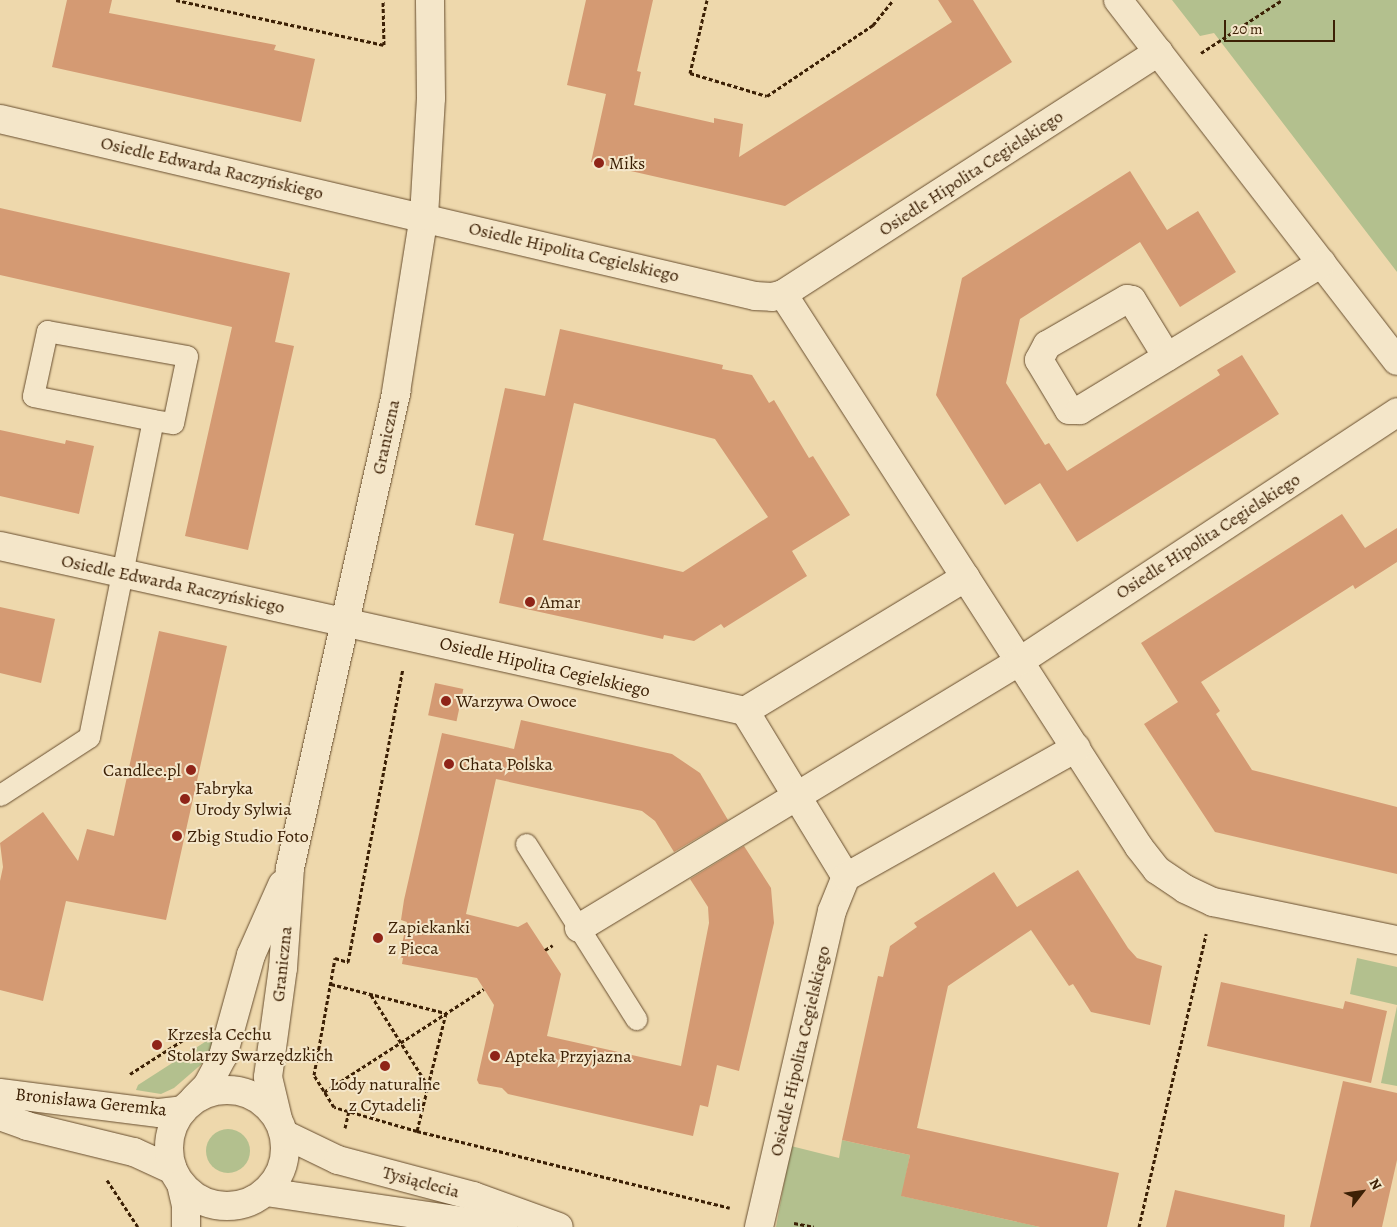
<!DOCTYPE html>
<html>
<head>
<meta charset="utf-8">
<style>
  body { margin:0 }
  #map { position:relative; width:1397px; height:1227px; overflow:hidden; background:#eed8ac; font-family:Alegreya,serif }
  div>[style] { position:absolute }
  .green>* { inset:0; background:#b3c08e }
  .round { border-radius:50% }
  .building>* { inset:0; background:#d49a73; transform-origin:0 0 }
  .path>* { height:3px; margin-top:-1.5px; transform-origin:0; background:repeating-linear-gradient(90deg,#3c2005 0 4px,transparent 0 6.5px) }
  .roads { filter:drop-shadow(0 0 1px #684e2f) drop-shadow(0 0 1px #684e2f) }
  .lane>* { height:21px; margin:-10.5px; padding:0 10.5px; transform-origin:10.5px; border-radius:10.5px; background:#f4e6c9 }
  .street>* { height:28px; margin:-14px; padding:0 14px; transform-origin:14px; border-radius:14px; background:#f4e6c9 }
  .secondary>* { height:28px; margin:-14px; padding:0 14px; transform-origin:14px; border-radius:14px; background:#f4e6c9 }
  .secondary>.ring { margin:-14px; padding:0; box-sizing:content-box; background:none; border:28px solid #f4e6c9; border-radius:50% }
  .dots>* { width:14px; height:14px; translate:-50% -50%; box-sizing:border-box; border:2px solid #f4e6c9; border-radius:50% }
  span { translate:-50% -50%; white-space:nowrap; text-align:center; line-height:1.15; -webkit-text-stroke:4px #f4e6c9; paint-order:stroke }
  .poi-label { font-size:18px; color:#3c2005 }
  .left { translate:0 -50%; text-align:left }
  .right { translate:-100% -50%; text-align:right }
  .street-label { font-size:18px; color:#3c2005 }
  .north { position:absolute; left:1337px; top:1167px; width:50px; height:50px; -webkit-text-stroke:4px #f4e6c9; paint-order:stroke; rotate:60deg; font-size:14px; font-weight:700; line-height:20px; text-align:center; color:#3c2005 }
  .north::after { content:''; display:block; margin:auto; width:18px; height:22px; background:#3c2005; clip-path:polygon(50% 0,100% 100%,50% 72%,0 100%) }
  .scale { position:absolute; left:1224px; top:20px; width:111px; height:22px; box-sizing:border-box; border:2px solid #3c2005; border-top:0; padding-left:6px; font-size:15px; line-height:18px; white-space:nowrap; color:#3c2005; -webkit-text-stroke:4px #f4e6c9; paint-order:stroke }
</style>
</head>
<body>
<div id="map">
  <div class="green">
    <i style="clip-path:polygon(1172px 0,1397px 0,1397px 272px,1214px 33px,1200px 36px)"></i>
    <i style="clip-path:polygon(1357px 958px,1397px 967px,1397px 1005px,1350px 994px)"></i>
    <i style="clip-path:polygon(1397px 1006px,1397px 1086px,1381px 1083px)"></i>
    <i style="clip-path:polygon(208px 1040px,215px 1042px,204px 1062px,174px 1088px,161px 1094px,136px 1090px,138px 1085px)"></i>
    <i class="round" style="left:206px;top:1129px;width:44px;height:44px"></i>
    <i style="clip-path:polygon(842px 1140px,910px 1155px,902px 1196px,1040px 1227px,776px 1227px,791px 1146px,839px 1158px)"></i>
  </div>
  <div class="building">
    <i style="clip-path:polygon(67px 0,112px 0,109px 13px,276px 45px,274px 50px,315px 59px,301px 122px,52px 67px)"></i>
    <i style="clip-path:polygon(586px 0,653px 0,637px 71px,641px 72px,634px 105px,714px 123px,714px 118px,743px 124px,739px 157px,952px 22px,938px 0,973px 0,1012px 62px,785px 206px,591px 162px,606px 94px,567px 85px)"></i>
    <i style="clip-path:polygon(1130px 171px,1167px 230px,1198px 211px,1236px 272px,1180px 307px,1140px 242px,1020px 319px,1006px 383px,1045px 445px,1049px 443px,1067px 471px,1220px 375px,1217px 370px,1242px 355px,1279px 414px,1077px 542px,1040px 483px,1005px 505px,936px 395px,962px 278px)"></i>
    <i style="clip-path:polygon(0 208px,290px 273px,275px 342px,294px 346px,248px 550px,185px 536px,232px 327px,0 275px)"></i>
    <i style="clip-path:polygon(evenodd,560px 329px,723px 365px,722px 369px,752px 375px,769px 403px,774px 400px,809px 458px,813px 456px,850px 515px,792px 551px,807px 576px,724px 628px,721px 624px,694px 641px,664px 635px,663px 639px,499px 603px,514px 534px,475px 525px,505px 388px,545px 396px,560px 329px,574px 403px,715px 439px,768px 517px,683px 572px,543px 540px,574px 403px)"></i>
    <i style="clip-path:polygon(0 430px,65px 444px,66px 440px,94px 446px,79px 514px,0 496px)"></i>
    <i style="clip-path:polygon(1342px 514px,1365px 548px,1397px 528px,1397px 562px,1355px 589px,1353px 585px,1201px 682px,1220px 711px,1216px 714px,1252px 770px,1397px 807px,1397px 874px,1215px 832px,1144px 724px,1178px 702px,1141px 643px)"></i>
    <i style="clip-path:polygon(0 607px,55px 619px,41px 683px,0 673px)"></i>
    <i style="clip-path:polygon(159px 631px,227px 646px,166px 920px,66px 901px,43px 1001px,0 990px,0 881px,3px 867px,0 843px,43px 812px,78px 861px,87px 829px,114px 836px)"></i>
    <i style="left:435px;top:683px;width:29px;height:33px;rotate:12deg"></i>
    <i style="clip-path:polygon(521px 720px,672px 754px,700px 773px,728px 820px,674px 852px,655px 821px,642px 811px,496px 779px,466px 914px,518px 927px,527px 922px,561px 974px,547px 1036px,681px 1066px,709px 923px,708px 907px,690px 879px,744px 846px,771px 888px,774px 923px,739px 1071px,717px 1065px,708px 1107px,700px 1105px,693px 1136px,508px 1094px,502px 1088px,479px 1084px,477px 1080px,494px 1005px,484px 989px,477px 978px,402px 964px,403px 958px,399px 957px,407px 922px,401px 920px,404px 900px,442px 733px,514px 749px)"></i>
    <i style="clip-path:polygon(1078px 870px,1128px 948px,1137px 958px,1162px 966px,1150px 1025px,1091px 1012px,1073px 984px,1069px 986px,1031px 930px,948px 986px,917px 1128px,1119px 1173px,1107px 1227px,1040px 1227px,901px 1196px,910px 1155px,842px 1140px,878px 976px,883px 977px,890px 946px,917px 927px,914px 923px,994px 872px,1017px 907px)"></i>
    <i style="clip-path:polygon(1221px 982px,1343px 1009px,1345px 1001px,1387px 1011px,1371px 1083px,1207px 1046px)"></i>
    <i style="clip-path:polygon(1343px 1081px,1397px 1093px,1397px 1160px,1382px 1227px,1310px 1227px)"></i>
    <i style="clip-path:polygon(1175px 1190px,1285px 1215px,1284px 1227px,1166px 1227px)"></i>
  </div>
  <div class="path">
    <i style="left:176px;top:0;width:213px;rotate:12.2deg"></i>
    <i style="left:384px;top:45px;width:45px;rotate:-91.3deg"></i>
    <i style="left:707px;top:0;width:75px;rotate:103.1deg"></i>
    <i style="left:690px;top:73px;width:80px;rotate:16.6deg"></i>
    <i style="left:767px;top:96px;width:128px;rotate:-33.8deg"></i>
    <i style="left:873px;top:25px;width:32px;rotate:-51deg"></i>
    <i style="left:1201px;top:53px;width:97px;rotate:-33.2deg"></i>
    <i style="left:545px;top:950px;width:9px;rotate:-32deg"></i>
    <i style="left:331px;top:984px;width:119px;rotate:14.2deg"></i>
    <i style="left:446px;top:1013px;width:122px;rotate:103.8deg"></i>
    <i style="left:417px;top:1131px;width:86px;rotate:-163.9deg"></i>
    <i style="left:334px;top:1107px;width:38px;rotate:-122deg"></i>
    <i style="left:314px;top:1075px;width:119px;rotate:-79.8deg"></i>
    <i style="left:335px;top:958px;width:14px;rotate:17deg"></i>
    <i style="left:348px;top:962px;width:298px;rotate:-79.4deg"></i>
    <i style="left:371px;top:995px;width:107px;rotate:57.9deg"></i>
    <i style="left:305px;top:1047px;width:15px;rotate:16deg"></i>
    <i style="left:130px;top:1074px;width:76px;rotate:-32.6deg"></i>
    <i style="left:324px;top:1092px;width:190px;rotate:-32.8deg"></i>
    <i style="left:345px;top:1128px;width:17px;rotate:-77deg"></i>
    <i style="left:417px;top:1131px;width:322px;rotate:13.8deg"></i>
    <i style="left:107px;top:1180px;width:56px;rotate:56.6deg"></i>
    <i style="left:794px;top:1223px;width:20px;rotate:11deg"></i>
    <i style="left:1139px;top:1227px;width:301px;rotate:-77.1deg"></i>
  </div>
  <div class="roads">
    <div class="lane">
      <i style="left:0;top:795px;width:106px;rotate:-33.1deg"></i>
      <i style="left:89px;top:737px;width:323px;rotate:-78.6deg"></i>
      <i style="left:153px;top:420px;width:20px;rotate:9deg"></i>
      <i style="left:173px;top:423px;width:68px;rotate:-78.2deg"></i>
      <i style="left:187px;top:356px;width:142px;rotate:-169.9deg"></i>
      <i style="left:47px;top:331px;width:66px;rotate:102.2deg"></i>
      <i style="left:33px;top:396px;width:122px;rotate:11.3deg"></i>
      <i style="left:526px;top:844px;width:207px;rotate:57.8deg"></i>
    </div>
    <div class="street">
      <i style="left:1118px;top:0;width:456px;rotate:52.3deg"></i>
      <i style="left:0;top:119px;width:775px;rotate:13.19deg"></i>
      <i style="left:755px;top:296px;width:17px;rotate:3deg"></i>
      <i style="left:772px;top:297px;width:11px;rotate:-15deg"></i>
      <i style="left:783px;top:294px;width:447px;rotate:-32.8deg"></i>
      <i style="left:783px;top:294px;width:658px;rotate:57.23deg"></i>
      <i style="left:1139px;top:847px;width:29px;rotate:52deg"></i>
      <i style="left:1157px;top:870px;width:34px;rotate:34deg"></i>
      <i style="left:1185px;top:889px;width:31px;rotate:25deg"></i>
      <i style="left:1213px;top:902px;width:188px;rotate:11.7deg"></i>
      <i style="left:1167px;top:357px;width:67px;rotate:-121.6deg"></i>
      <i style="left:1132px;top:300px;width:5px;rotate:-169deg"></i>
      <i style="left:1127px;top:299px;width:92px;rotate:150.1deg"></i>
      <i style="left:1047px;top:345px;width:17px;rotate:118deg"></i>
      <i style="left:1039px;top:360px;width:58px;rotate:59deg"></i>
      <i style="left:1069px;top:410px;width:11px"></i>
      <i style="left:1080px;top:410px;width:283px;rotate:-31.3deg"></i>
      <i style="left:0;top:546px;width:763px;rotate:12.49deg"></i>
      <i style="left:745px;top:711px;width:258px;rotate:-31.2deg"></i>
      <i style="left:745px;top:711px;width:194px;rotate:58.7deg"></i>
      <i style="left:579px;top:928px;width:516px;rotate:-31.19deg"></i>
      <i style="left:1020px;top:661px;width:452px;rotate:-33.4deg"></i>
      <i style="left:0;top:1093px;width:160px;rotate:7.2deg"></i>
      <i style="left:159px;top:1113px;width:24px;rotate:-7deg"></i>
      <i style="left:0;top:1116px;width:29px;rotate:20deg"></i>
      <i style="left:27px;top:1126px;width:110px;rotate:13.7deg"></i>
      <i style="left:134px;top:1152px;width:43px;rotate:24.8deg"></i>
      <i style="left:759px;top:1227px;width:324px;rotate:-77deg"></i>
      <i style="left:832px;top:911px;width:37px;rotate:-68deg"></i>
      <i style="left:846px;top:877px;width:264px;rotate:-29.3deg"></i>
    </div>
    <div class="secondary">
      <i class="ring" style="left:169px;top:1090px;width:88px;height:88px"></i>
      <i style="left:194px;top:1099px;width:18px;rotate:-45deg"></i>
      <i style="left:207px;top:1086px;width:34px;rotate:-62deg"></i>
      <i style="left:223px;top:1056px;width:105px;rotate:-74.5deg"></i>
      <i style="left:251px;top:955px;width:77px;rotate:-66.1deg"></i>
      <i style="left:278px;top:1119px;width:43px;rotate:-103.4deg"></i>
      <i style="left:268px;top:1077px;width:110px;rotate:-82.2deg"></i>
      <i style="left:283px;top:968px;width:100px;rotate:-86deg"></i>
      <i style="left:290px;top:868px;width:488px;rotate:-77.4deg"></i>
      <i style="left:396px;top:392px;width:178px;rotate:-81deg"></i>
      <i style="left:424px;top:216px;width:118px;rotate:-86.6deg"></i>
      <i style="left:431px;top:98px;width:98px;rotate:-90.6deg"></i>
      <i style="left:284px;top:1134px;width:60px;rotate:25.7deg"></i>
      <i style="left:338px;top:1160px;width:140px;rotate:14.9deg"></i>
      <i style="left:473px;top:1196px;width:91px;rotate:19.8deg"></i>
      <i style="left:181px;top:1184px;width:22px;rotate:77deg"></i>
      <i style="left:186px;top:1205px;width:22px;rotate:90deg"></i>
      <i style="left:266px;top:1192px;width:240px;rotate:8.4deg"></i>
    </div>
  </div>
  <div class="dots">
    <i style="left:599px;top:163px;background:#8f2418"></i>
    <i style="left:530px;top:602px;background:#8f2418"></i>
    <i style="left:446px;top:701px;background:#8f2418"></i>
    <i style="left:449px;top:764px;background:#8f2418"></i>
    <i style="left:191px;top:770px;background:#8f2418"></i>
    <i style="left:185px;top:799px;background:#8f2418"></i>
    <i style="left:177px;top:836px;background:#8f2418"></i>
    <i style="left:378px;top:938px;background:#8f2418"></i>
    <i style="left:157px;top:1045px;background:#8f2418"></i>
    <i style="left:495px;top:1056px;background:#8f2418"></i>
    <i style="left:385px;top:1066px;background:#8f2418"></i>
  </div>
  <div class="poi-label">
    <span class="left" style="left:609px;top:163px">Miks</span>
    <span class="left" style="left:540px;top:602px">Amar</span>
    <span class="left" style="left:456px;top:701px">Warzywa Owoce</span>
    <span class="left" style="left:459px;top:764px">Chata Polska</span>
    <span class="right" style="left:181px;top:770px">Candlee.pl</span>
    <span class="left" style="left:195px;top:799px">Fabryka<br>Urody Sylwia</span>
    <span class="left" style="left:187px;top:836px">Zbig Studio Foto</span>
    <span class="left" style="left:388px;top:938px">Zapiekanki<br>z Pieca</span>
    <span class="left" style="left:167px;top:1045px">Krzesła Cechu<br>Stolarzy Swarzędzkich</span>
    <span class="left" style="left:505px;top:1056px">Apteka Przyjazna</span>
    <span style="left:385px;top:1095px">Lody naturalne<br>z Cytadeli</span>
  </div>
  <div class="street-label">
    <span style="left:212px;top:168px;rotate:13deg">Osiedle Edwarda Raczyńskiego</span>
    <span style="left:971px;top:173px;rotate:-33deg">Osiedle Hipolita Cegielskiego</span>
    <span style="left:574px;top:252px;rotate:13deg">Osiedle Hipolita Cegielskiego</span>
    <span style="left:386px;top:437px;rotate:-78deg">Graniczna</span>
    <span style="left:1208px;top:536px;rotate:-33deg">Osiedle Hipolita Cegielskiego</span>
    <span style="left:173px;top:584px;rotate:12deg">Osiedle Edwarda Raczyńskiego</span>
    <span style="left:545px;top:667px;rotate:13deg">Osiedle Hipolita Cegielskiego</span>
    <span style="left:282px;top:964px;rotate:-84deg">Graniczna</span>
    <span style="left:800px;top:1051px;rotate:-77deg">Osiedle Hipolita Cegielskiego</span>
    <span style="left:91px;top:1102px;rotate:6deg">Bronisława Geremka</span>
    <span style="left:421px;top:1182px;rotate:15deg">Tysiąclecia</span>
  </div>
  <div class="north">N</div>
  <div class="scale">20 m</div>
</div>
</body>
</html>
